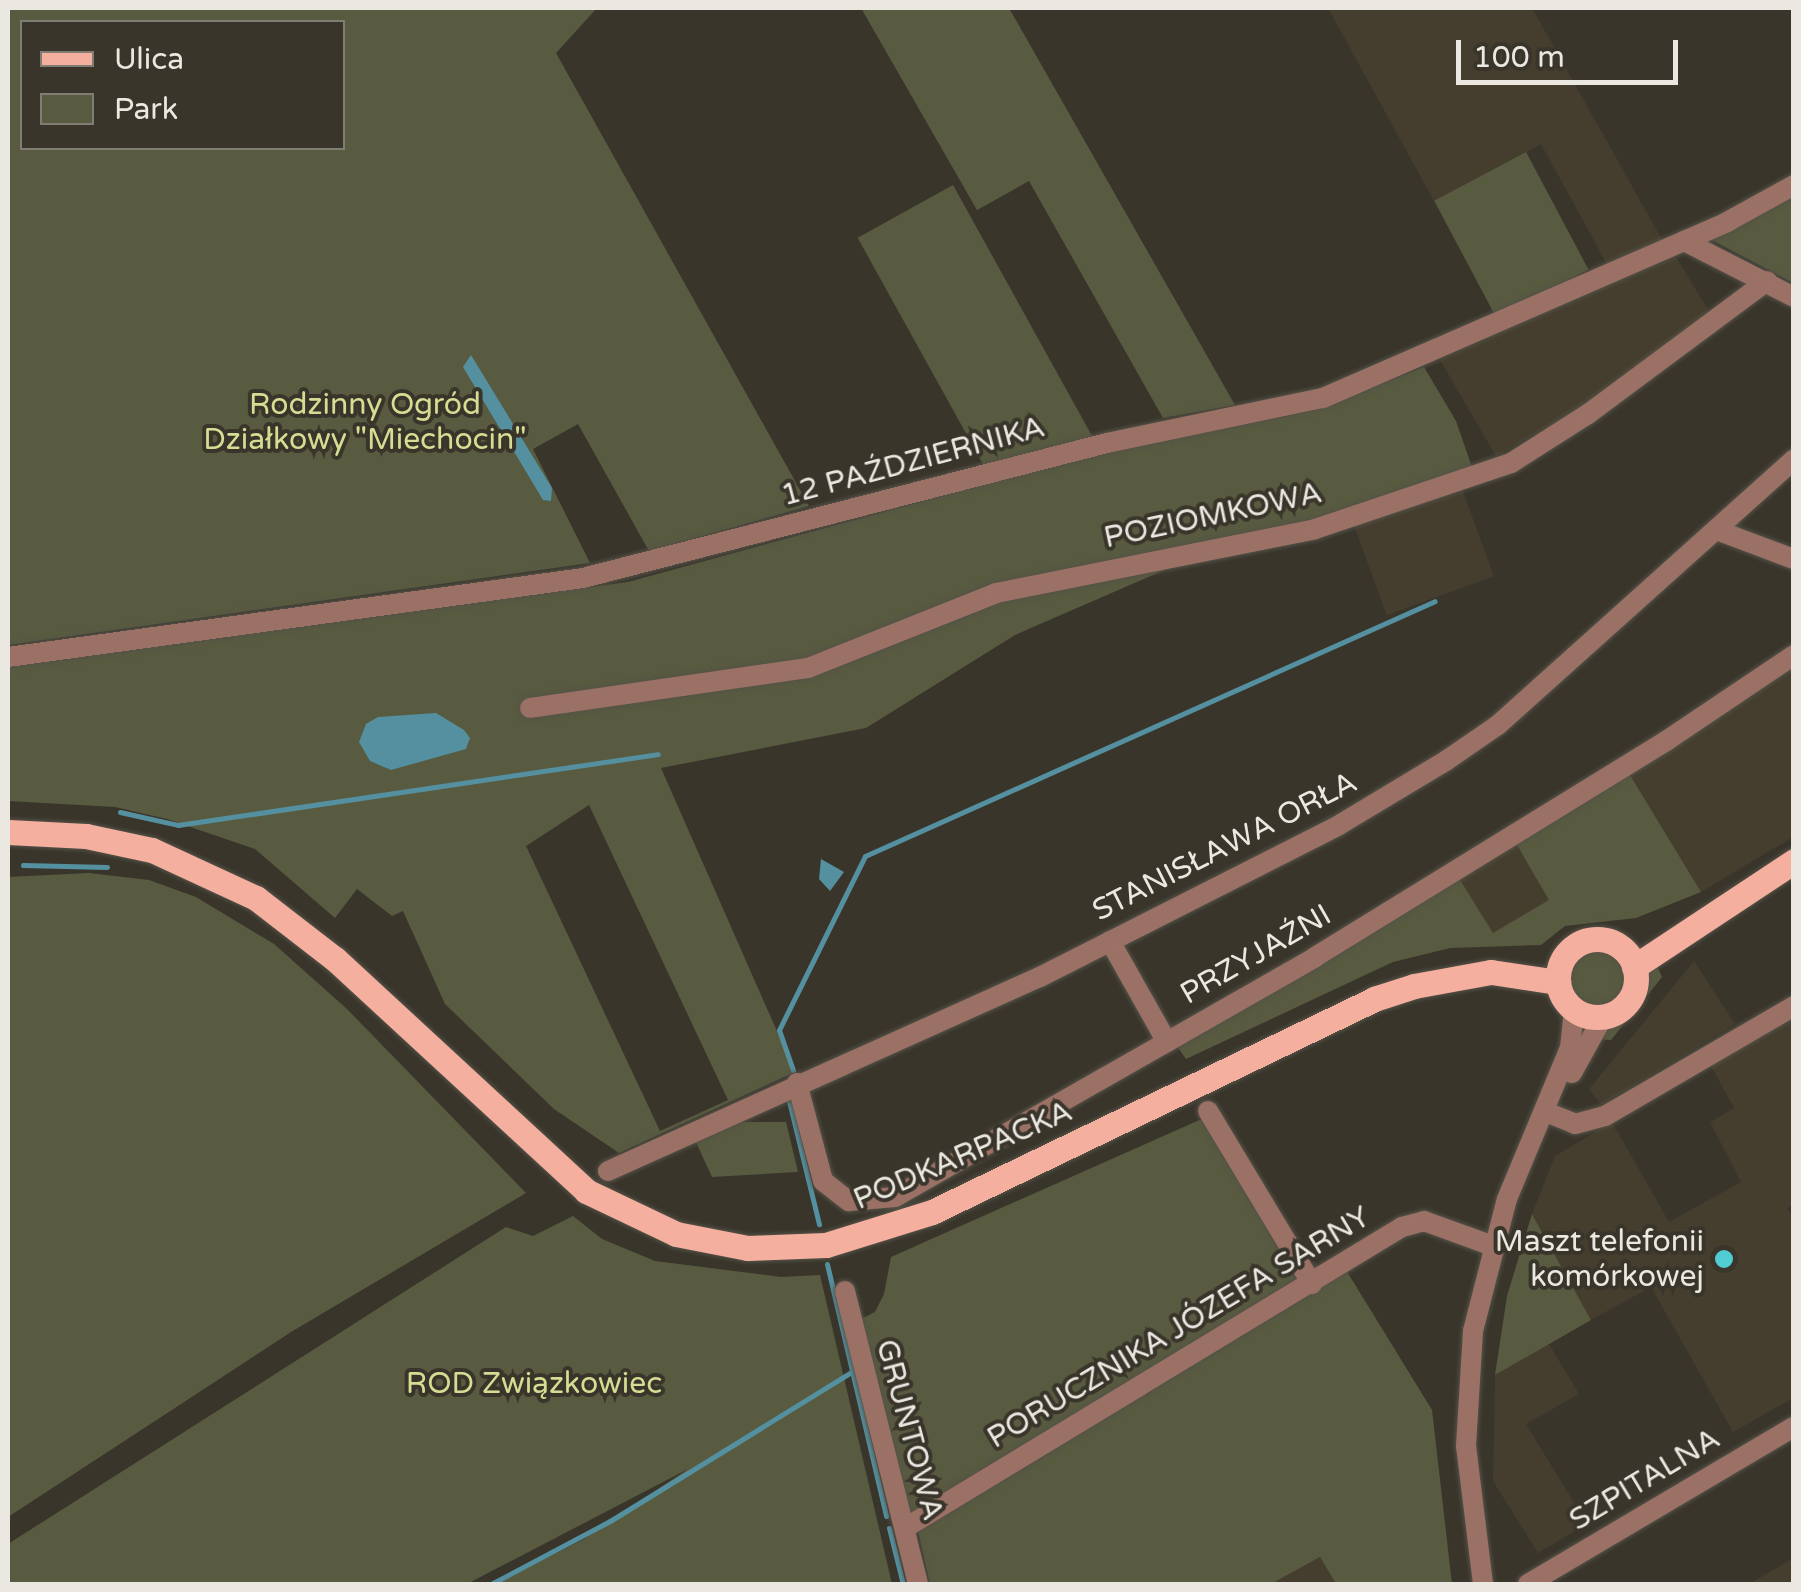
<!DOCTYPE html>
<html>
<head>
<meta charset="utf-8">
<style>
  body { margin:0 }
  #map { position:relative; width:1801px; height:1592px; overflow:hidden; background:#39352b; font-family:"Varela Round",sans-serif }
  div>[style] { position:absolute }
  .built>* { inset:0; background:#453e2e; transform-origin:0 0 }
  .green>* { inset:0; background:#585b40; transform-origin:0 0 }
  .round { border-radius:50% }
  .water>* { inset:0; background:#5490a0 }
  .stream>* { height:5px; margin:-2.5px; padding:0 2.5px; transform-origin:2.5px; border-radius:2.5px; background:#5490a0 }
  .roads { filter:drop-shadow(0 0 2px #555248) drop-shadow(0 0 2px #555248) }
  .minor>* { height:20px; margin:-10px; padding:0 10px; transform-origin:10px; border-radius:10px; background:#9b7166 }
  .major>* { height:25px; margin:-12.5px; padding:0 12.5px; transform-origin:12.5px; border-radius:12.5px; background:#f5af9e }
  .major>.ring { margin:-12.5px; padding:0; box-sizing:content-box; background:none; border:25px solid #f5af9e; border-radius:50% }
  .dots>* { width:28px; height:28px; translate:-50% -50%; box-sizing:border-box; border:5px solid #39352b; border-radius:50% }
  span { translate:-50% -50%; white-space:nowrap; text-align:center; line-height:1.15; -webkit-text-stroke:8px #39352b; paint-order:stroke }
  .park-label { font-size:30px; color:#d4dd92 }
  .street-label { font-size:30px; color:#ebe8e2 }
  .poi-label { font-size:30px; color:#ebe8e2 }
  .right { translate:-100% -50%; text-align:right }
  .frame { position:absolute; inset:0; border:10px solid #ebe8e2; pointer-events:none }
  .legend { position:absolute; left:20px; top:20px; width:325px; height:130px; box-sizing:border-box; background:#39352b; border:2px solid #807d74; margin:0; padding:12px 18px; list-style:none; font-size:30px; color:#ebe8e2 }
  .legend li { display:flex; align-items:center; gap:20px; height:50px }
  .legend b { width:50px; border:2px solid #807d74 }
  .scale { position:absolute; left:1456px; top:40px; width:222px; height:45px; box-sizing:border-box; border:5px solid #ebe8e2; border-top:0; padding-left:12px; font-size:30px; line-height:35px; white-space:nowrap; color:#ebe8e2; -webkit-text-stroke:8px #39352b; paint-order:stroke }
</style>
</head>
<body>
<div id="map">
  <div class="built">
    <i style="clip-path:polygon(1328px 8px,1532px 8px,1664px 243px,1608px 266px,1541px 144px,1434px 201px)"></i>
    <i style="clip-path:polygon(1673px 252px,1715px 321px,1618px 387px,1496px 456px,1440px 360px)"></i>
    <i style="left:1461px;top:486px;width:96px;height:114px;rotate:70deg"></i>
    <i style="clip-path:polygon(1793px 661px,1793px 837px,1701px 892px,1627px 770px)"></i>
    <i style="left:1514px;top:840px;width:70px;height:67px;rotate:59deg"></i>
    <i style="clip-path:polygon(1694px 961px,1735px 1024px,1601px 1105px,1589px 1089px)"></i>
    <i style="clip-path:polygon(1793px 1016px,1794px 1204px,1787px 1208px,1794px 1219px,1793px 1398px,1733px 1432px,1651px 1287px,1591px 1320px,1532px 1214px,1555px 1156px,1612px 1122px,1669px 1222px,1741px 1182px,1710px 1122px,1734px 1108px,1710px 1064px)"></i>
    <i style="clip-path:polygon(1549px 1344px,1579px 1394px,1526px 1424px,1587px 1524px,1538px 1553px,1493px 1481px,1495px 1375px)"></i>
    <i style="clip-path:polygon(1320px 1557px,1336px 1584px,1271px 1584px)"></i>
    <i style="clip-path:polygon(1792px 1559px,1793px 1584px,1749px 1584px)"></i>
  </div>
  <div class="green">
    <i style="clip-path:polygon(evenodd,8px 8px,597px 8px,556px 53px,809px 506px,649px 551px,578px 424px,533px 449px,590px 563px,8px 645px,8px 8px,22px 22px,342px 22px,342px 148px,22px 148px,22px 22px)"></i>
    <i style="clip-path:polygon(861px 8px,1009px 8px,1235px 405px,1163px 418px,1029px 181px,977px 210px)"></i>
    <i style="left:1526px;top:152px;width:133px;height:104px;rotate:62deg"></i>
    <i style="left:953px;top:185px;width:290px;height:109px;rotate:61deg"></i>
    <i style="clip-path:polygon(1793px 191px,1793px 283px,1710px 239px)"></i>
    <i style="clip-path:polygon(evenodd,1424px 367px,1456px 421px,1473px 470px,1169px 568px,1015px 635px,866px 728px,661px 768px,795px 1072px,619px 1153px,554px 1109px,445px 1004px,403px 911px,392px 916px,357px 889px,335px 918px,255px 849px,167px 819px,115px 807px,8px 801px,8px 665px,628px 582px,1081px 458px,1316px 410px,1424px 367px,589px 805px,728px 1100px,660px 1131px,526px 846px,589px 805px)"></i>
    <i style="clip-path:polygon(1627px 770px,1701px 892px,1636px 918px,1565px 926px,1541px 945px,1450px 948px,1393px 962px,1186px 1059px,1176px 1045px,1457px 875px,1493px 933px,1549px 900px,1514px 840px)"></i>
    <i style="clip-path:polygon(89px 873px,149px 880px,196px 897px,274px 944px,347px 1009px,526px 1193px,291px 1332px,8px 1517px,8px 877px)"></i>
    <i class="round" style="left:1571px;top:952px;width:54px;height:54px"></i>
    <i style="clip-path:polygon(1655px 962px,1662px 977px,1611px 1040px,1594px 1039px,1636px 1003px)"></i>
    <i style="clip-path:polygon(1204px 1118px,1303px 1278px,910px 1515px,859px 1320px,875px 1312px,884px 1294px,891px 1257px)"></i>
    <i style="clip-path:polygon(728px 1122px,786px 1122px,798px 1172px,712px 1177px,694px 1138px)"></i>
    <i style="clip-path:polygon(1532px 1214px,1591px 1320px,1495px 1375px,1507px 1296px)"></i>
    <i style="clip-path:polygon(573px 1216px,602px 1239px,655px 1261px,781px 1277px,820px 1275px,892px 1584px,496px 1584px,584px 1539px,688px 1469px,467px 1584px,8px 1584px,8px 1544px,506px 1227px,533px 1236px)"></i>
    <i style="clip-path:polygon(1346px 1270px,1432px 1410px,1452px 1584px,1336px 1584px,1320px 1557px,1271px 1584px,930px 1584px,918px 1531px)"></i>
  </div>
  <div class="water">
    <i style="clip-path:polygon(471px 355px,552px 488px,551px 501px,543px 500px,463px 367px)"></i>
    <i style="clip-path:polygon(436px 713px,464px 730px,470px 738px,466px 749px,391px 770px,370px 761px,359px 742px,366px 724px,378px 717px)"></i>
    <i style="clip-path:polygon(821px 859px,844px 872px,830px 891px,819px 879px)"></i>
  </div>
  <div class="stream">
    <i style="left:120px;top:812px;width:59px;rotate:12.6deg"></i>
    <i style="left:178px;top:825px;width:485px;rotate:-8.4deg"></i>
    <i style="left:23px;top:865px;width:84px;rotate:1.4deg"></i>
    <i style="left:793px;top:1070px;width:42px;rotate:-109.3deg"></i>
    <i style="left:779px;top:1030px;width:194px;rotate:-63.7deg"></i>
    <i style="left:865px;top:856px;width:624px;rotate:-24.1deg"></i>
    <i style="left:788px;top:1097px;width:131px;rotate:76.3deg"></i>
    <i style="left:827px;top:1264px;width:259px;rotate:76.8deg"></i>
    <i style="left:889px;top:1528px;width:58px;rotate:76deg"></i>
    <i style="left:491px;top:1584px;width:135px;rotate:-27.9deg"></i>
    <i style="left:610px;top:1521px;width:282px;rotate:-31.7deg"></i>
  </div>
  <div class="roads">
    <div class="minor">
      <i style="left:1684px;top:241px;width:123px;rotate:27deg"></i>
      <i style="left:1719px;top:531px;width:80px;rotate:20.5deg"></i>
      <i style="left:8px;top:657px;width:580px;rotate:-7.82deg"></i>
      <i style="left:583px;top:578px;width:541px;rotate:-14.45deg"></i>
      <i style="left:1107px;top:443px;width:221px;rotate:-11.8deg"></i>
      <i style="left:1323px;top:398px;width:441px;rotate:-23.5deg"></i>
      <i style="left:1727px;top:222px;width:77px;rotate:-28.9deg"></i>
      <i style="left:530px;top:708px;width:281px;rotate:-8.2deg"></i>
      <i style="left:808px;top:668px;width:202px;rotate:-21.7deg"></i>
      <i style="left:996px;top:593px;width:325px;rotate:-11.3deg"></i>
      <i style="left:1315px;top:529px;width:207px;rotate:-18.6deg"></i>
      <i style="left:1511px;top:463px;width:91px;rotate:-32.5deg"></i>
      <i style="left:1588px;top:414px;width:223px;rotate:-36.6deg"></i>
      <i style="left:1110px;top:941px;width:116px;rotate:60.6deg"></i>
      <i style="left:1572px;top:1073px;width:64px;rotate:-61deg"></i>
      <i style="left:797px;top:1083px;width:101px;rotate:75.1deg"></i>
      <i style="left:823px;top:1181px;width:33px;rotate:38deg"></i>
      <i style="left:849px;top:1201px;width:46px;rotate:-5deg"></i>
      <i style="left:895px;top:1197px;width:484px;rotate:-29.7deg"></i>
      <i style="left:1315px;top:957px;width:412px;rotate:-31.6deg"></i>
      <i style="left:1666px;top:741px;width:154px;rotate:-33.9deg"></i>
      <i style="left:1208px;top:1111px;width:202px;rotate:59deg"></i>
      <i style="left:1546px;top:1112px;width:31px;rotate:22deg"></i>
      <i style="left:1575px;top:1124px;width:31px;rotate:-15deg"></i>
      <i style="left:1605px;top:1116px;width:219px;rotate:-30.2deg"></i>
      <i style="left:608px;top:1171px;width:474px;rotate:-24.2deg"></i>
      <i style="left:1040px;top:977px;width:335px;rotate:-26.9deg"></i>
      <i style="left:1339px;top:825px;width:126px;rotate:-31deg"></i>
      <i style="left:1447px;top:760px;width:62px;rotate:-34.5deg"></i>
      <i style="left:1498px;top:725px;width:398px;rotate:-41.9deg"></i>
      <i style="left:845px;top:1291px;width:302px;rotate:76deg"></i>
      <i style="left:905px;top:1528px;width:581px;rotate:-31.2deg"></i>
      <i style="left:1402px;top:1227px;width:23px;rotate:-15deg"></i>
      <i style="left:1424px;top:1221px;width:73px;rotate:19.9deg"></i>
      <i style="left:1483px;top:1584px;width:139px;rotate:-97deg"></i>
      <i style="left:1466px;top:1446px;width:115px;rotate:-86.5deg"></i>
      <i style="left:1473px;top:1331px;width:136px;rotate:-75.6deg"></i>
      <i style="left:1507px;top:1199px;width:164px;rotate:-67.4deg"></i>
      <i style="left:1570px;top:1048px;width:38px;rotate:-84deg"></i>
      <i style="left:1528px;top:1584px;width:309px;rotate:-30.6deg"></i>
    </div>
    <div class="major">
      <i style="left:8px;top:832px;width:78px;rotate:2.9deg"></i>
      <i style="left:86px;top:836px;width:67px;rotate:12deg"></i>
      <i style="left:152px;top:850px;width:115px;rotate:24.8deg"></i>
      <i style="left:256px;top:898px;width:100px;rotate:37.7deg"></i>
      <i style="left:335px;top:959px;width:342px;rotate:42.7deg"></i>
      <i style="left:586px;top:1191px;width:100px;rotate:25.5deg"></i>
      <i style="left:676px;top:1234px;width:73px;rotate:11deg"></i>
      <i style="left:748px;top:1248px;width:78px;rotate:-2.2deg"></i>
      <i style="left:826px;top:1245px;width:111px;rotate:-17.3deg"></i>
      <i style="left:932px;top:1212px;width:491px;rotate:-25.7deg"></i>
      <i style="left:1374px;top:999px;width:42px;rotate:-18deg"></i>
      <i style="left:1414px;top:986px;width:78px;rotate:-10.3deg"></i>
      <i style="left:1491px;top:972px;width:68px;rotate:8.5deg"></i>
      <i class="ring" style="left:1558px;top:939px;width:53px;height:53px"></i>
      <i style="left:1634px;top:967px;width:192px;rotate:-33.5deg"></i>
    </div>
  </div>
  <div class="dots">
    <i style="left:1724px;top:1259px;background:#51ccd2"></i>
  </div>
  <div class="park-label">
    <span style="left:365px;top:422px">Rodzinny Ogród<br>Działkowy "Miechocin"</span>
    <span style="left:534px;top:1384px">ROD Związkowiec</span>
  </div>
  <div class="street-label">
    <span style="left:913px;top:462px;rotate:-15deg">12 PAŹDZIERNIKA</span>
    <span style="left:1213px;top:516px;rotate:-12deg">POZIOMKOWA</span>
    <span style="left:1225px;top:847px;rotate:-27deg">STANISŁAWA ORŁA</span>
    <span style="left:1256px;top:955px;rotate:-30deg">PRZYJAŹNI</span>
    <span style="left:963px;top:1156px;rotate:-23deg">PODKARPACKA</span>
    <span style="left:1179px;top:1328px;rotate:-31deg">PORUCZNIKA JÓZEFA SARNY</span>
    <span style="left:909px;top:1430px;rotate:75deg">GRUNTOWA</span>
    <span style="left:1645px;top:1480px;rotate:-31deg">SZPITALNA</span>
  </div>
  <div class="poi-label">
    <span class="right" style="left:1704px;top:1259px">Maszt telefonii<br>komórkowej</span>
  </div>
  <div class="frame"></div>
  <ul class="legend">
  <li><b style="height:12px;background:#f5af9e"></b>Ulica</li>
  <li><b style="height:28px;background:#585b40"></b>Park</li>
  </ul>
  <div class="scale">100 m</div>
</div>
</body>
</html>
